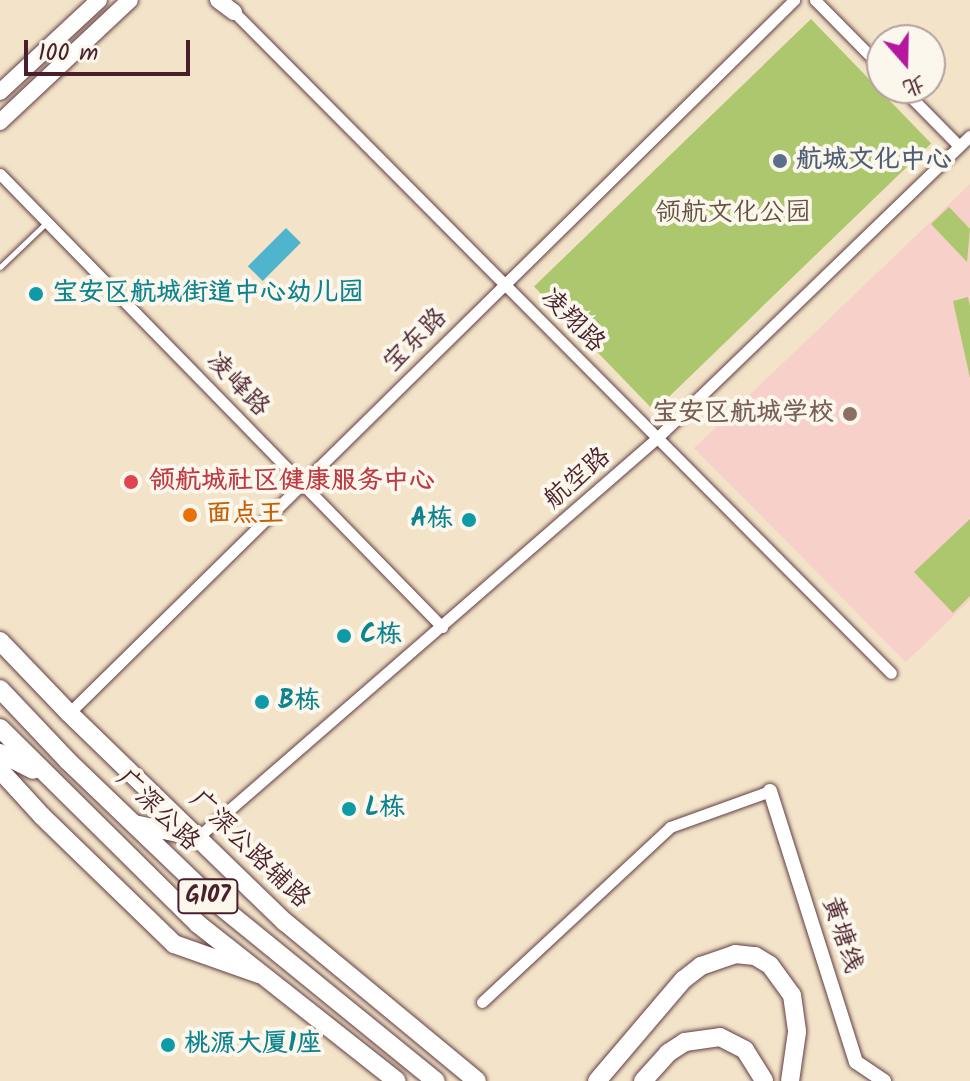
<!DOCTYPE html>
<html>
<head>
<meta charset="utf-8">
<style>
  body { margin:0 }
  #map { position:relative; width:970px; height:1081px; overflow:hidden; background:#f3e4c9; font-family:Kalam,"LXGW WenKai TC",sans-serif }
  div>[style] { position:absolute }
  .built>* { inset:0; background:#f7d0ca }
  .green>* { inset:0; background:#acc76d; transform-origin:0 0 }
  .water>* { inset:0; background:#51b4cf; transform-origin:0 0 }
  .roads { filter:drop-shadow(0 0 2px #633d43) drop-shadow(0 0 2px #633d43) }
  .service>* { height:5px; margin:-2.5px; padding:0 2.5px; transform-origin:2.5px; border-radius:2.5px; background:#fff }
  .minor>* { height:11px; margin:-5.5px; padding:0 5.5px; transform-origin:5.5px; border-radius:5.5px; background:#fff }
  .tertiary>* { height:14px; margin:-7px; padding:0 7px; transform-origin:7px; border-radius:7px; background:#fff }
  .secondary>* { height:16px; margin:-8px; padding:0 8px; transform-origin:8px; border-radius:8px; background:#fff }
  .primary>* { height:18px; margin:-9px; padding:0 9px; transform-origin:9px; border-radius:9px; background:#fff }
  .trunk>* { height:18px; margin:-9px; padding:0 9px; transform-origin:9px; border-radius:9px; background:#fff }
  .dots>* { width:22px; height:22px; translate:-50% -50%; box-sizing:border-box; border:4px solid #fbf7ec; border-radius:50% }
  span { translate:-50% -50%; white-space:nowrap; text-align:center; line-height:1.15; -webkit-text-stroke:8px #fbf7ec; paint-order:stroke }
  .shield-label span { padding:2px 6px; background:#fbf7ec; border:2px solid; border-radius:6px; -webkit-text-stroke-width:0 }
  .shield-label { font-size:24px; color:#4a1f2b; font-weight:700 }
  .service-label { font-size:26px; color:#4e5e75; font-weight:700 }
  .left { translate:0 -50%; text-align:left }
  .park-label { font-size:26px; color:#67513f }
  .culture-label { font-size:26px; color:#0d838f; font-weight:700 }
  .right { translate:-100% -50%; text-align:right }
  .street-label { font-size:26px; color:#4a1f2b }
  .education-label { font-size:26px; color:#785e54; font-weight:700 }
  .health-label { font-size:26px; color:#be3a42; font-weight:700 }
  .food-label { font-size:26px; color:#c56008; font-weight:700 }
  .north { position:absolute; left:866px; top:24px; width:80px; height:80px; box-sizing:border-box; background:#fbf7ec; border:2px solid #b4a19f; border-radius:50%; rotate:160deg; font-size:22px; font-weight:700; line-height:32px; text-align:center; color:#4a1f2b }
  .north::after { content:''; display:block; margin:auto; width:28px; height:36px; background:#b5179e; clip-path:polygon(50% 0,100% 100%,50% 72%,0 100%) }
  .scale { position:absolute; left:24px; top:40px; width:166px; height:36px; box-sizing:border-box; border:4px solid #4a1f2b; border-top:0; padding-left:10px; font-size:24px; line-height:28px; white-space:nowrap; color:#4a1f2b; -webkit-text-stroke:6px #fbf7ec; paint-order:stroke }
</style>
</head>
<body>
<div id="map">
  <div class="built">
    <i style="clip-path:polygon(970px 184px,970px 600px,906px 662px,694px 448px)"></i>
  </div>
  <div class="green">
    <i style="left:811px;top:19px;width:173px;height:385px;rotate:46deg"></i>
    <i style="clip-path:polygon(949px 207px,970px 229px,967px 262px,931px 224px)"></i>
    <i style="clip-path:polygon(968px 297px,970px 306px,970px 378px,953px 301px)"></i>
    <i style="clip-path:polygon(970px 519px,970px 596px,953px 613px,914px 572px)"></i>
  </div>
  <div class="water">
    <i style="left:286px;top:228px;width:21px;height:54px;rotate:45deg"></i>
  </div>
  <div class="roads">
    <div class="service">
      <i style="left:0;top:267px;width:64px;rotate:-43.7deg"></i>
    </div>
    <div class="minor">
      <i style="left:815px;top:0;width:95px;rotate:45.4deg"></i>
      <i style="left:231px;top:9px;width:936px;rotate:45.17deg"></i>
      <i style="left:902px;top:88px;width:81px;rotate:45.5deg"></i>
      <i style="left:0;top:174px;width:633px;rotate:45.7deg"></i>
      <i style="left:69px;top:713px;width:1017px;rotate:-44.52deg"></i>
      <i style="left:198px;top:837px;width:608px;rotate:-41deg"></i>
      <i style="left:657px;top:438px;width:435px;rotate:-44deg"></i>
      <i style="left:482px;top:1002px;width:257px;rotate:-42.9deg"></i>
      <i style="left:670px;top:827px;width:106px;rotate:-19.8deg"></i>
    </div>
    <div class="tertiary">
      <i style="left:770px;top:791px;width:284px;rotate:72.4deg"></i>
      <i style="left:856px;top:1062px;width:34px;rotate:34deg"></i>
    </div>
    <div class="secondary">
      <i style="left:218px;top:0;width:20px;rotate:37deg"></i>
      <i style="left:0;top:92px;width:135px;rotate:-42.9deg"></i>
      <i style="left:0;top:122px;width:178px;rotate:-43.2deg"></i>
    </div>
    <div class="primary">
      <i style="left:0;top:641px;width:100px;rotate:46.2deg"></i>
      <i style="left:69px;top:713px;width:301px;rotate:44.1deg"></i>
      <i style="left:285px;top:922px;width:249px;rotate:39.6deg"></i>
      <i style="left:0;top:770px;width:62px;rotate:47.6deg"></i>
      <i style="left:42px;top:816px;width:184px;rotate:44.1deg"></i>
      <i style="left:174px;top:944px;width:90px;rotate:19.4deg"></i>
      <i style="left:597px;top:1081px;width:133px;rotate:-49.6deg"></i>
      <i style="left:683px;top:980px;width:23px;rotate:-38deg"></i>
      <i style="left:701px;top:966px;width:36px;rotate:-19deg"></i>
      <i style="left:735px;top:954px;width:20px;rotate:6deg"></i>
      <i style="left:755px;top:956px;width:17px;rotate:31deg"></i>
      <i style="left:770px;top:965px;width:37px;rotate:54deg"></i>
      <i style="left:792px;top:995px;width:37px;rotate:82deg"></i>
      <i style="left:797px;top:1032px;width:49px;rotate:98.1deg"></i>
      <i style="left:643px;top:1081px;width:38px;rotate:-48deg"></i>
      <i style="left:668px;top:1053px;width:20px;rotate:-33deg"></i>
      <i style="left:685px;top:1042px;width:35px;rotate:-8deg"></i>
      <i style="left:720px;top:1037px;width:28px;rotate:27deg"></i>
      <i style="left:745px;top:1050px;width:36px;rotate:58deg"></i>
    </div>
    <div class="trunk">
      <i style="left:0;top:689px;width:99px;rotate:46.6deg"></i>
      <i style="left:68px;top:761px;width:201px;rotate:43.8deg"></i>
      <i style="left:213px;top:900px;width:287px;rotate:39.1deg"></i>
      <i style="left:0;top:728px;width:279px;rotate:44.7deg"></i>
      <i style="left:198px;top:924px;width:253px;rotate:38.3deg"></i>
      <i style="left:0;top:753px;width:37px;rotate:27deg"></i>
      <i style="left:134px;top:824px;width:65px;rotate:11.5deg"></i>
    </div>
  </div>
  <div class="dots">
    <i style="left:780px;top:161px;background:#5c6f8a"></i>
    <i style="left:36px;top:294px;background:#0f9aa8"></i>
    <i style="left:850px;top:414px;background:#8d6e63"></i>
    <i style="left:131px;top:482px;background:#e0444e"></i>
    <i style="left:190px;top:515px;background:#e8710a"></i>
    <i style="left:469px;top:520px;background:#0f9aa8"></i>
    <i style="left:344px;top:636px;background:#0f9aa8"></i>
    <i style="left:262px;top:702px;background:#0f9aa8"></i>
    <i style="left:349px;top:809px;background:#0f9aa8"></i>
    <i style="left:168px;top:1045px;background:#0f9aa8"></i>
  </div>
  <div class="shield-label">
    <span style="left:208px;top:896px">G107</span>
  </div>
  <div class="service-label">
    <span class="left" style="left:796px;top:161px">航城文化中心</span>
  </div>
  <div class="park-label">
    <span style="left:733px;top:214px">领航文化公园</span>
  </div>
  <div class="culture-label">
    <span class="left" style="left:52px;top:294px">宝安区航城街道中心幼儿园</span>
    <span class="right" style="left:453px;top:520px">A栋</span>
    <span class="left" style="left:360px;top:636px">C栋</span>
    <span class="left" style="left:278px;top:702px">B栋</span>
    <span class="left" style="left:365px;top:809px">L栋</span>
    <span class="left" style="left:184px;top:1045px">桃源大厦1座</span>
  </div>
  <div class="street-label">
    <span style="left:572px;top:321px;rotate:45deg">凌翔路</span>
    <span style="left:416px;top:341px;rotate:-45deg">宝东路</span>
    <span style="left:237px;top:385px;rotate:46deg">凌峰路</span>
    <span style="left:578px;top:479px;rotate:-41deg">航空路</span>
    <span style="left:157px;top:811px;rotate:44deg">广深公路</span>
    <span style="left:249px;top:850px;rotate:44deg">广深公路辅路</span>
    <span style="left:841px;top:935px;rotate:72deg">黄塘线</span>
  </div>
  <div class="education-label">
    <span class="right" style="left:834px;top:414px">宝安区航城学校</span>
  </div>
  <div class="health-label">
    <span class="left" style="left:149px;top:482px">领航城社区健康服务中心</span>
  </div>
  <div class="food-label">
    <span class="left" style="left:206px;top:515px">面点王</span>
  </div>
  <div class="north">北</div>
  <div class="scale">100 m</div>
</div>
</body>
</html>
